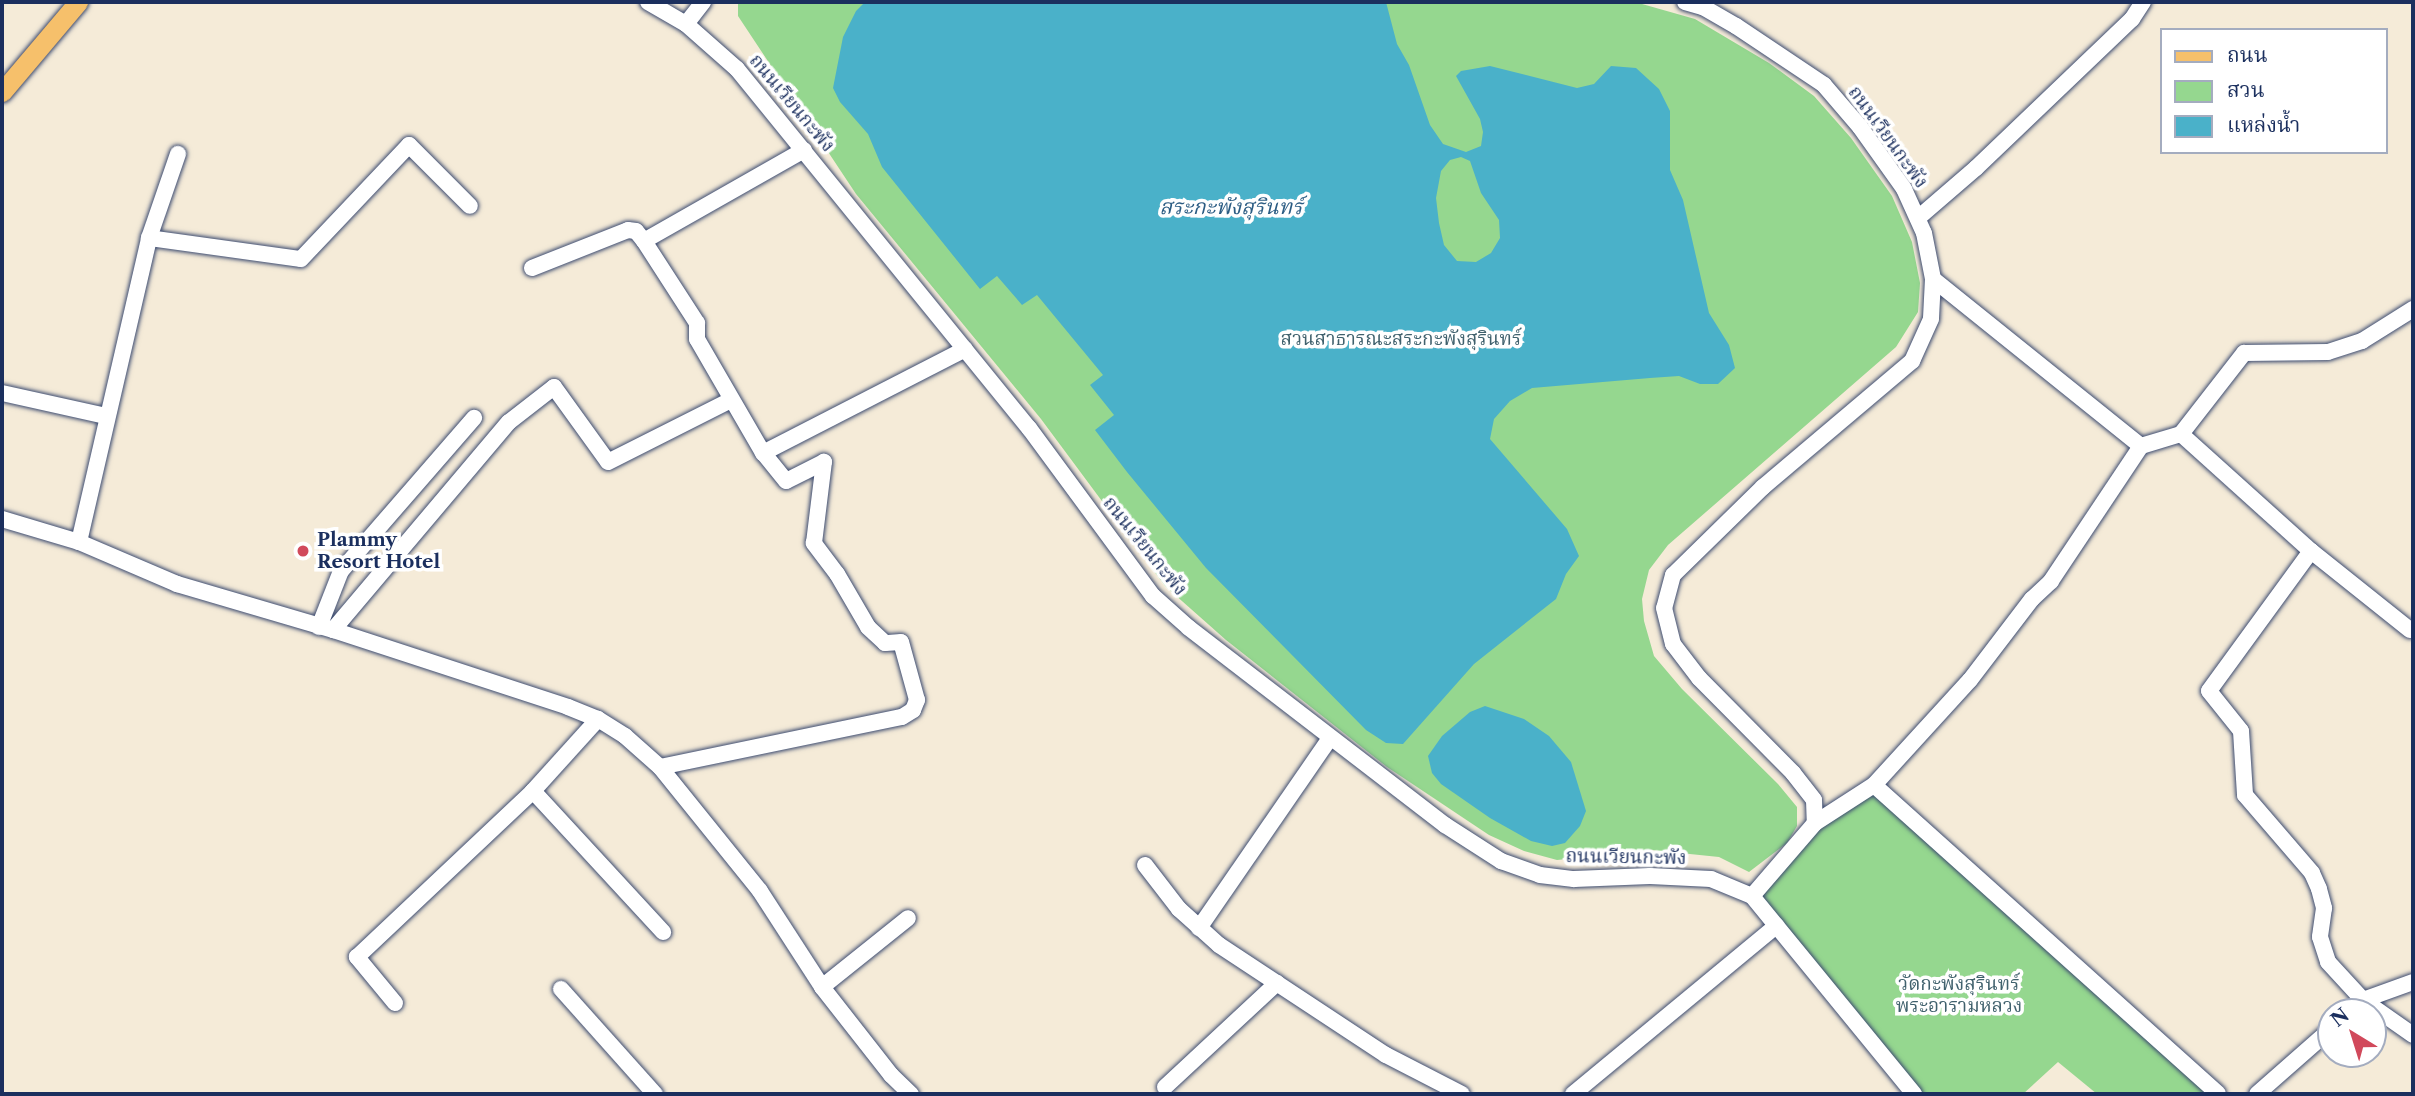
<!DOCTYPE html>
<html>
<head>
<meta charset="utf-8">
<style>
  body { margin:0 }
  #map { position:relative; width:2415px; height:1096px; overflow:hidden; background:#f5ebd8; font-family:"Libre Caslon Text","Noto Serif Thai",serif }
  div>[style] { position:absolute }
  .green>* { inset:0; background:#95d78f }
  .water>* { inset:0; background:#4ab1c9 }
  .roads { filter:drop-shadow(0 0 2px #3c4b70) drop-shadow(0 0 2px #3c4b70) }
  .minor>* { height:16px; margin:-8px; padding:0 8px; transform-origin:8px; border-radius:8px; background:#fff }
  .major>* { height:19px; margin:-9.5px; padding:0 9.5px; transform-origin:9.5px; border-radius:9.5px; background:#f6c06b }
  .dots>* { width:19px; height:19px; translate:-50% -50%; box-sizing:border-box; border:4px solid #fff; border-radius:50% }
  span { translate:-50% -50%; white-space:nowrap; text-align:center; line-height:1.15; -webkit-text-stroke:7px #fff; paint-order:stroke }
  .street-label { font-size:19px; color:#1b2f5e }
  .park-label { font-size:19px; color:#40616d }
  .poi-label { font-size:19px; color:#1b2f5e; font-weight:700 }
  .left { translate:0 -50%; text-align:left }
  .water-label { font-size:21px; color:#2b5c83; font-style:italic }
  .frame { position:absolute; inset:0; border:4px solid #1b2f5e; pointer-events:none }
  .legend { position:absolute; left:2160px; top:28px; width:228px; height:126px; box-sizing:border-box; background:#fff; border:2px solid #a4acbf; margin:0; padding:9px 12px; list-style:none; font-size:21px; color:#1b2f5e }
  .legend li { display:flex; align-items:center; gap:14px; height:35px }
  .legend b { width:35px; border:2px solid #a4acbf }
  .north { position:absolute; left:2317px; top:998px; width:70px; height:70px; box-sizing:border-box; background:#fff; border:2px solid #a4acbf; border-radius:50%; rotate:322deg; font-size:19px; font-weight:700; line-height:28px; text-align:center; color:#1b2f5e }
  .north::after { content:''; display:block; margin:auto; width:24px; height:32px; background:#d1495b; clip-path:polygon(50% 0,100% 100%,50% 72%,0 100%) }
</style>
</head>
<body>
<div id="map">
  <div class="green">
    <i style="clip-path:polygon(738px 2px,1635px 2px,1695px 19px,1769px 63px,1814px 96px,1851px 138px,1892px 196px,1912px 242px,1920px 283px,1918px 312px,1896px 347px,1668px 545px,1649px 570px,1642px 599px,1644px 621px,1654px 656px,1682px 689px,1778px 784px,1797px 807px,1797px 826px,1787px 843px,1749px 872px,1719px 857px,1651px 850px,1557px 860px,1524px 851px,1489px 835px,1387px 767px,1226px 640px,1165px 586px,1041px 419px,856px 194px,738px 16px)"></i>
    <i style="clip-path:polygon(1874px 785px,2218px 1094px,2097px 1094px,2058px 1062px,2023px 1094px,1912px 1094px,1752px 896px,1815px 823px)"></i>
  </div>
  <div class="water">
    <i style="clip-path:polygon(evenodd,865px 2px,1386px 2px,1397px 44px,1409px 65px,1430px 125px,1443px 144px,1466px 152px,1481px 146px,1483px 132px,1480px 119px,1456px 76px,1461px 71px,1490px 66px,1577px 88px,1594px 84px,1611px 66px,1636px 68px,1659px 89px,1670px 111px,1670px 170px,1683px 200px,1709px 313px,1729px 345px,1735px 368px,1718px 384px,1700px 384px,1679px 376px,1650px 378px,1532px 388px,1510px 401px,1494px 419px,1490px 439px,1567px 529px,1579px 556px,1566px 574px,1556px 599px,1474px 664px,1403px 744px,1386px 743px,1366px 730px,1206px 568px,1127px 472px,1095px 430px,1114px 415px,1090px 385px,1103px 375px,1037px 295px,1022px 305px,997px 276px,980px 289px,882px 167px,868px 134px,840px 102px,833px 88px,843px 37px,856px 11px,865px 2px,1461px 157px,1470px 161px,1481px 193px,1499px 220px,1500px 238px,1491px 253px,1476px 262px,1457px 261px,1444px 245px,1439px 223px,1436px 198px,1441px 171px,1450px 160px,1461px 157px)"></i>
    <i style="clip-path:polygon(1485px 706px,1524px 719px,1549px 736px,1571px 762px,1586px 811px,1580px 826px,1565px 843px,1552px 846px,1531px 841px,1490px 818px,1441px 784px,1432px 773px,1428px 756px,1442px 736px,1470px 712px)"></i>
  </div>
  <div class="roads">
    <div class="minor">
      <i style="left:648px;top:2px;width:44px;rotate:30.1deg"></i>
      <i style="left:686px;top:24px;width:68px;rotate:41.4deg"></i>
      <i style="left:737px;top:69px;width:463px;rotate:50.9deg"></i>
      <i style="left:1029px;top:428px;width:209px;rotate:53.6deg"></i>
      <i style="left:1153px;top:596px;width:48px;rotate:41.6deg"></i>
      <i style="left:1189px;top:628px;width:323px;rotate:37.6deg"></i>
      <i style="left:1445px;top:825px;width:67px;rotate:32.7deg"></i>
      <i style="left:1501px;top:861px;width:41px;rotate:19.7deg"></i>
      <i style="left:1540px;top:875px;width:34px;rotate:7deg"></i>
      <i style="left:1574px;top:879px;width:76px;rotate:-2.3deg"></i>
      <i style="left:1650px;top:876px;width:61px;rotate:2.8deg"></i>
      <i style="left:1711px;top:879px;width:44px;rotate:22.5deg"></i>
      <i style="left:1752px;top:896px;width:256px;rotate:50.7deg"></i>
      <i style="left:1685px;top:2px;width:19px;rotate:16deg"></i>
      <i style="left:1703px;top:7px;width:38px;rotate:30deg"></i>
      <i style="left:1736px;top:26px;width:106px;rotate:33.8deg"></i>
      <i style="left:1824px;top:85px;width:55px;rotate:49.4deg"></i>
      <i style="left:1860px;top:127px;width:76px;rotate:54.6deg"></i>
      <i style="left:1904px;top:189px;width:48px;rotate:65.6deg"></i>
      <i style="left:1924px;top:233px;width:47px;rotate:78.9deg"></i>
      <i style="left:1933px;top:279px;width:40px;rotate:92.9deg"></i>
      <i style="left:1931px;top:319px;width:46px;rotate:114.3deg"></i>
      <i style="left:1912px;top:361px;width:195px;rotate:139.8deg"></i>
      <i style="left:1763px;top:487px;width:126px;rotate:135.6deg"></i>
      <i style="left:1673px;top:575px;width:34px;rotate:105deg"></i>
      <i style="left:1664px;top:608px;width:37px;rotate:76deg"></i>
      <i style="left:1673px;top:644px;width:43px;rotate:52.6deg"></i>
      <i style="left:1699px;top:678px;width:134px;rotate:45.3deg"></i>
      <i style="left:1793px;top:773px;width:34px;rotate:52deg"></i>
      <i style="left:1814px;top:800px;width:23px;rotate:88deg"></i>
      <i style="left:1815px;top:823px;width:96px;rotate:130.8deg"></i>
      <i style="left:686px;top:24px;width:28px;rotate:-52deg"></i>
      <i style="left:804px;top:150px;width:184px;rotate:150.4deg"></i>
      <i style="left:644px;top:241px;width:98px;rotate:57.1deg"></i>
      <i style="left:697px;top:323px;width:16px;rotate:90deg"></i>
      <i style="left:697px;top:339px;width:132px;rotate:59.9deg"></i>
      <i style="left:763px;top:453px;width:227px;rotate:-27.2deg"></i>
      <i style="left:1918px;top:218px;width:77px;rotate:-40.8deg"></i>
      <i style="left:1976px;top:168px;width:216px;rotate:-43.7deg"></i>
      <i style="left:2132px;top:19px;width:20px;rotate:-57deg"></i>
      <i style="left:149px;top:238px;width:153px;rotate:7.9deg"></i>
      <i style="left:301px;top:259px;width:157px;rotate:-46.5deg"></i>
      <i style="left:409px;top:145px;width:86px;rotate:45deg"></i>
      <i style="left:532px;top:268px;width:103px;rotate:-21.6deg"></i>
      <i style="left:628px;top:230px;width:8px;rotate:7deg"></i>
      <i style="left:636px;top:231px;width:13px;rotate:51deg"></i>
      <i style="left:1933px;top:279px;width:267px;rotate:38.8deg"></i>
      <i style="left:2141px;top:446px;width:42px;rotate:-16.7deg"></i>
      <i style="left:2181px;top:434px;width:103px;rotate:-52.1deg"></i>
      <i style="left:2244px;top:353px;width:84px;rotate:-0.7deg"></i>
      <i style="left:2328px;top:352px;width:36px;rotate:-18deg"></i>
      <i style="left:2362px;top:341px;width:60px;rotate:-32.1deg"></i>
      <i style="left:2px;top:393px;width:107px;rotate:12.5deg"></i>
      <i style="left:2181px;top:434px;width:175px;rotate:42deg"></i>
      <i style="left:2px;top:519px;width:80px;rotate:16.6deg"></i>
      <i style="left:79px;top:542px;width:107px;rotate:23.2deg"></i>
      <i style="left:177px;top:584px;width:163px;rotate:16.4deg"></i>
      <i style="left:333px;top:630px;width:247px;rotate:18.1deg"></i>
      <i style="left:568px;top:707px;width:32px;rotate:22deg"></i>
      <i style="left:598px;top:719px;width:32px;rotate:32deg"></i>
      <i style="left:625px;top:736px;width:47px;rotate:41.5deg"></i>
      <i style="left:660px;top:767px;width:159px;rotate:51.1deg"></i>
      <i style="left:760px;top:891px;width:114px;rotate:57.1deg"></i>
      <i style="left:822px;top:987px;width:112px;rotate:51.9deg"></i>
      <i style="left:891px;top:1075px;width:28px;rotate:44deg"></i>
      <i style="left:79px;top:542px;width:312px;rotate:-77deg"></i>
      <i style="left:149px;top:238px;width:89px;rotate:-71deg"></i>
      <i style="left:319px;top:627px;width:60px;rotate:-68.6deg"></i>
      <i style="left:341px;top:571px;width:203px;rotate:-49deg"></i>
      <i style="left:333px;top:630px;width:272px;rotate:-49.8deg"></i>
      <i style="left:509px;top:422px;width:57px;rotate:-37.9deg"></i>
      <i style="left:554px;top:387px;width:92px;rotate:54.2deg"></i>
      <i style="left:608px;top:462px;width:138px;rotate:-26.8deg"></i>
      <i style="left:2410px;top:630px;width:127px;rotate:-141.4deg"></i>
      <i style="left:2311px;top:551px;width:173px;rotate:126.1deg"></i>
      <i style="left:2209px;top:691px;width:51px;rotate:51.3deg"></i>
      <i style="left:2241px;top:731px;width:64px;rotate:86.4deg"></i>
      <i style="left:2245px;top:795px;width:103px;rotate:49.3deg"></i>
      <i style="left:2312px;top:873px;width:17px;rotate:66deg"></i>
      <i style="left:2319px;top:889px;width:20px;rotate:75deg"></i>
      <i style="left:2324px;top:908px;width:29px;rotate:98deg"></i>
      <i style="left:2320px;top:937px;width:26px;rotate:72deg"></i>
      <i style="left:2328px;top:962px;width:52px;rotate:47.4deg"></i>
      <i style="left:2363px;top:1000px;width:61px;rotate:35deg"></i>
      <i style="left:660px;top:767px;width:247px;rotate:-11.7deg"></i>
      <i style="left:902px;top:717px;width:13px;rotate:-32deg"></i>
      <i style="left:913px;top:710px;width:11px;rotate:-68deg"></i>
      <i style="left:917px;top:700px;width:60px;rotate:-105.4deg"></i>
      <i style="left:901px;top:642px;width:16px;rotate:176deg"></i>
      <i style="left:885px;top:643px;width:23px;rotate:-137deg"></i>
      <i style="left:868px;top:627px;width:61px;rotate:-120.3deg"></i>
      <i style="left:837px;top:574px;width:39px;rotate:-127deg"></i>
      <i style="left:814px;top:543px;width:82px;rotate:-83deg"></i>
      <i style="left:824px;top:462px;width:42px;rotate:153.4deg"></i>
      <i style="left:786px;top:481px;width:36px;rotate:-129deg"></i>
      <i style="left:1874px;top:785px;width:462px;rotate:41.9deg"></i>
      <i style="left:533px;top:791px;width:192px;rotate:47.3deg"></i>
      <i style="left:1815px;top:823px;width:70px;rotate:-32.8deg"></i>
      <i style="left:1874px;top:785px;width:142px;rotate:-47.6deg"></i>
      <i style="left:1970px;top:680px;width:102px;rotate:-52.6deg"></i>
      <i style="left:2032px;top:599px;width:26px;rotate:-43deg"></i>
      <i style="left:2051px;top:581px;width:162px;rotate:-56.3deg"></i>
      <i style="left:1145px;top:865px;width:56px;rotate:52.3deg"></i>
      <i style="left:1179px;top:909px;width:54px;rotate:42deg"></i>
      <i style="left:1219px;top:945px;width:200px;rotate:33.4deg"></i>
      <i style="left:1386px;top:1055px;width:85px;rotate:27.2deg"></i>
      <i style="left:1199px;top:928px;width:231px;rotate:-55.4deg"></i>
      <i style="left:822px;top:987px;width:110px;rotate:-38.7deg"></i>
      <i style="left:561px;top:989px;width:141px;rotate:48.2deg"></i>
      <i style="left:395px;top:1003px;width:60px;rotate:-129.6deg"></i>
      <i style="left:357px;top:957px;width:242px;rotate:-43.3deg"></i>
      <i style="left:533px;top:791px;width:97px;rotate:-47.9deg"></i>
      <i style="left:2350px;top:1012px;width:18px;rotate:-43deg"></i>
      <i style="left:2363px;top:1000px;width:53px;rotate:-19.8deg"></i>
      <i style="left:1165px;top:1087px;width:153px;rotate:-42.9deg"></i>
      <i style="left:1573px;top:1094px;width:264px;rotate:-39.6deg"></i>
      <i style="left:2257px;top:1094px;width:98px;rotate:-41.3deg"></i>
    </div>
    <div class="major">
      <i style="left:2px;top:92px;width:118px;rotate:-49.8deg"></i>
    </div>
  </div>
  <div class="dots">
    <i style="left:303px;top:551px;background:#d1495b"></i>
  </div>
  <div class="street-label">
    <span style="left:792px;top:103px;rotate:50deg">ถนนเวียนกะพัง</span>
    <span style="left:1888px;top:137px;rotate:54deg">ถนนเวียนกะพัง</span>
    <span style="left:1145px;top:546px;rotate:51deg">ถนนเวียนกะพัง</span>
    <span style="left:1626px;top:857px;rotate:1deg">ถนนเวียนกะพัง</span>
  </div>
  <div class="park-label">
    <span style="left:1401px;top:339px">สวนสาธารณะสระกะพังสุรินทร์</span>
    <span style="left:1959px;top:995px">วัดกะพังสุรินทร์<br>พระอารามหลวง</span>
  </div>
  <div class="poi-label">
    <span class="left" style="left:317px;top:551px">Plammy<br>Resort Hotel</span>
  </div>
  <div class="water-label">
    <span style="left:1231px;top:207px">สระกะพังสุรินทร์</span>
  </div>
  <div class="frame"></div>
  <ul class="legend">
  <li><b style="height:9px;background:#f6c06b"></b>ถนน</li>
  <li><b style="height:19px;background:#95d78f"></b>สวน</li>
  <li><b style="height:19px;background:#4ab1c9"></b>แหล่งน้ำ</li>
  </ul>
  <div class="north">N</div>
</div>
</body>
</html>
